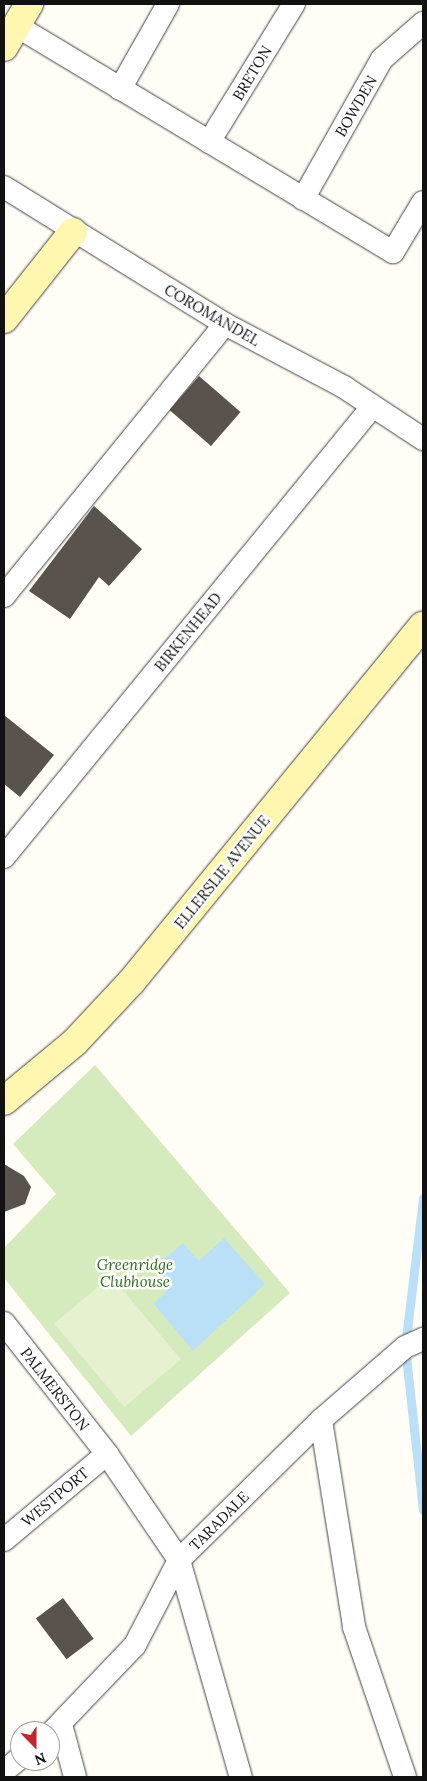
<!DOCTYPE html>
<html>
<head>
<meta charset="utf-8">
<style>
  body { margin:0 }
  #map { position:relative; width:427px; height:1781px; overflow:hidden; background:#fffdf5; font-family:Lora,serif }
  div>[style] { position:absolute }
  .green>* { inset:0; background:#d5ebbd }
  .pitch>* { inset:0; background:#e6f2cf; transform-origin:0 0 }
  .water>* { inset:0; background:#b9e0f7 }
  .stream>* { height:9px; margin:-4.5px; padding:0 4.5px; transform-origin:4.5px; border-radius:4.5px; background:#b9e0f7 }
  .building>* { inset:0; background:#5a524d; transform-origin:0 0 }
  .roads { filter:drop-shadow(0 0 1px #444) drop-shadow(0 0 1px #444) }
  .street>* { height:22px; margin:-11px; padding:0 11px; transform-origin:11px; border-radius:11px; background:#fff }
  .secondary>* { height:28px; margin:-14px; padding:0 14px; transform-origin:14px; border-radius:14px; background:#fff6b0 }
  span { translate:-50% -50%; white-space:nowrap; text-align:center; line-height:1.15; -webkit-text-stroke:5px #fff; paint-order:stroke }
  .street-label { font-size:15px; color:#111 }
  .park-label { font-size:15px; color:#2f6b1f; font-style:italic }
  .frame { position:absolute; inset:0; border:5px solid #111; pointer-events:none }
  .north { position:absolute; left:10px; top:1721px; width:50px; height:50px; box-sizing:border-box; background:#fff; border:1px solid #a0a0a0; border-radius:50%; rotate:158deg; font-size:14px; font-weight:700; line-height:20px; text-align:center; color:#111 }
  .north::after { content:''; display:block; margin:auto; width:18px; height:22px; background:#c4262e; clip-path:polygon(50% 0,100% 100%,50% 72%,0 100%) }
</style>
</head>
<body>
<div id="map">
  <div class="green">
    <i style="clip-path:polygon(95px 1065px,290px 1293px,131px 1436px,4px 1278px,4px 1248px,56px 1194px,13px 1144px)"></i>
  </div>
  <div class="pitch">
    <i style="left:111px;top:1276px;width:109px;height:74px;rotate:50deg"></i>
  </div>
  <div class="water">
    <i style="clip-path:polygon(224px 1238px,265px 1284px,193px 1351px,154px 1304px,173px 1284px,157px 1266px,183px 1243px,199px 1261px)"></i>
  </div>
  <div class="stream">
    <i style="left:423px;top:1198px;width:150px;rotate:96.9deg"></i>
    <i style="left:405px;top:1347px;width:164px;rotate:83.7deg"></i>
  </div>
  <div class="building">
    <i style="left:199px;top:376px;width:55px;height:45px;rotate:41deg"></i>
    <i style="clip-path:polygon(94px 506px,142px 549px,109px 586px,99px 577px,70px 619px,29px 591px)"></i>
    <i style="clip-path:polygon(4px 715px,54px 755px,20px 797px,4px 784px)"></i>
    <i style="clip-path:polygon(4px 1164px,24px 1176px,31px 1187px,25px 1204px,4px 1212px)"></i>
    <i style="left:63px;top:1598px;width:51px;height:34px;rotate:53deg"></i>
  </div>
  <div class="roads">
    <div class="street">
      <i style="left:15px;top:25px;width:441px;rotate:31deg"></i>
      <i style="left:393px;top:252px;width:58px;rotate:-59deg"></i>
      <i style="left:120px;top:89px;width:98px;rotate:-60.5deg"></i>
      <i style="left:209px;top:142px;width:162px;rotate:-58.4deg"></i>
      <i style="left:4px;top:187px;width:260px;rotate:31.8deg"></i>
      <i style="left:225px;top:324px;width:135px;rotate:27.9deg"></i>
      <i style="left:344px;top:387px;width:95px;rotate:33.4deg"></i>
      <i style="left:303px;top:199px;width:161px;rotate:-60.6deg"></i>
      <i style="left:382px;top:59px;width:55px;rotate:-41.3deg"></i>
      <i style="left:4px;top:596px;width:350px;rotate:-50.9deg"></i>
      <i style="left:4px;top:857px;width:581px;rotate:-50.72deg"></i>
      <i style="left:4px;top:1323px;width:167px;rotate:51.8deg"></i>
      <i style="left:107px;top:1454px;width:128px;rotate:55.8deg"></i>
      <i style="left:179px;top:1560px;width:226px;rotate:74.1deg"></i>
      <i style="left:321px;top:1420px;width:210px;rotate:80.9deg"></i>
      <i style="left:354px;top:1627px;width:158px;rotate:71.2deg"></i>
      <i style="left:4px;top:1540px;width:134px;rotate:-39.9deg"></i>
      <i style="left:61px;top:1724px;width:55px;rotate:75.2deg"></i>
      <i style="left:50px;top:1734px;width:123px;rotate:-46.3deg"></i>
      <i style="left:135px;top:1645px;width:96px;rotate:-62.6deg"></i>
      <i style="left:179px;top:1560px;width:199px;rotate:-44.6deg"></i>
      <i style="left:321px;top:1420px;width:111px;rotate:-41deg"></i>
      <i style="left:405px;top:1347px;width:20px;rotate:-24deg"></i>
      <i style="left:4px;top:1771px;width:21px;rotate:-39deg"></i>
    </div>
    <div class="secondary">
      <i style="left:4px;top:47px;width:50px;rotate:-59.8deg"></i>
      <i style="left:4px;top:319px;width:111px;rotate:-51.6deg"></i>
      <i style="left:4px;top:1101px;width:92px;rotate:-39.7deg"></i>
      <i style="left:75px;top:1042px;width:83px;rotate:-46.9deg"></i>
      <i style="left:132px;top:981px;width:459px;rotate:-50.7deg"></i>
    </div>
  </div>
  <div class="street-label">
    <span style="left:252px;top:73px;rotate:-59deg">BRETON</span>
    <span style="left:356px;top:106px;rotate:-60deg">BOWDEN</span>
    <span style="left:212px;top:315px;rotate:30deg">COROMANDEL</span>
    <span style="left:188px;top:632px;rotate:-51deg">BIRKENHEAD</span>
    <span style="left:222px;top:872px;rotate:-51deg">ELLERSLIE AVENUE</span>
    <span style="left:55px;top:1389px;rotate:52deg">PALMERSTON</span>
    <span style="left:55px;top:1497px;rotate:-40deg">WESTPORT</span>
    <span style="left:219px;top:1521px;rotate:-45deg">TARADALE</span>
  </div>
  <div class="park-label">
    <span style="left:135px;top:1273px">Greenridge<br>Clubhouse</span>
  </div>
  <div class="frame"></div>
  <div class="north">N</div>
</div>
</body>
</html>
